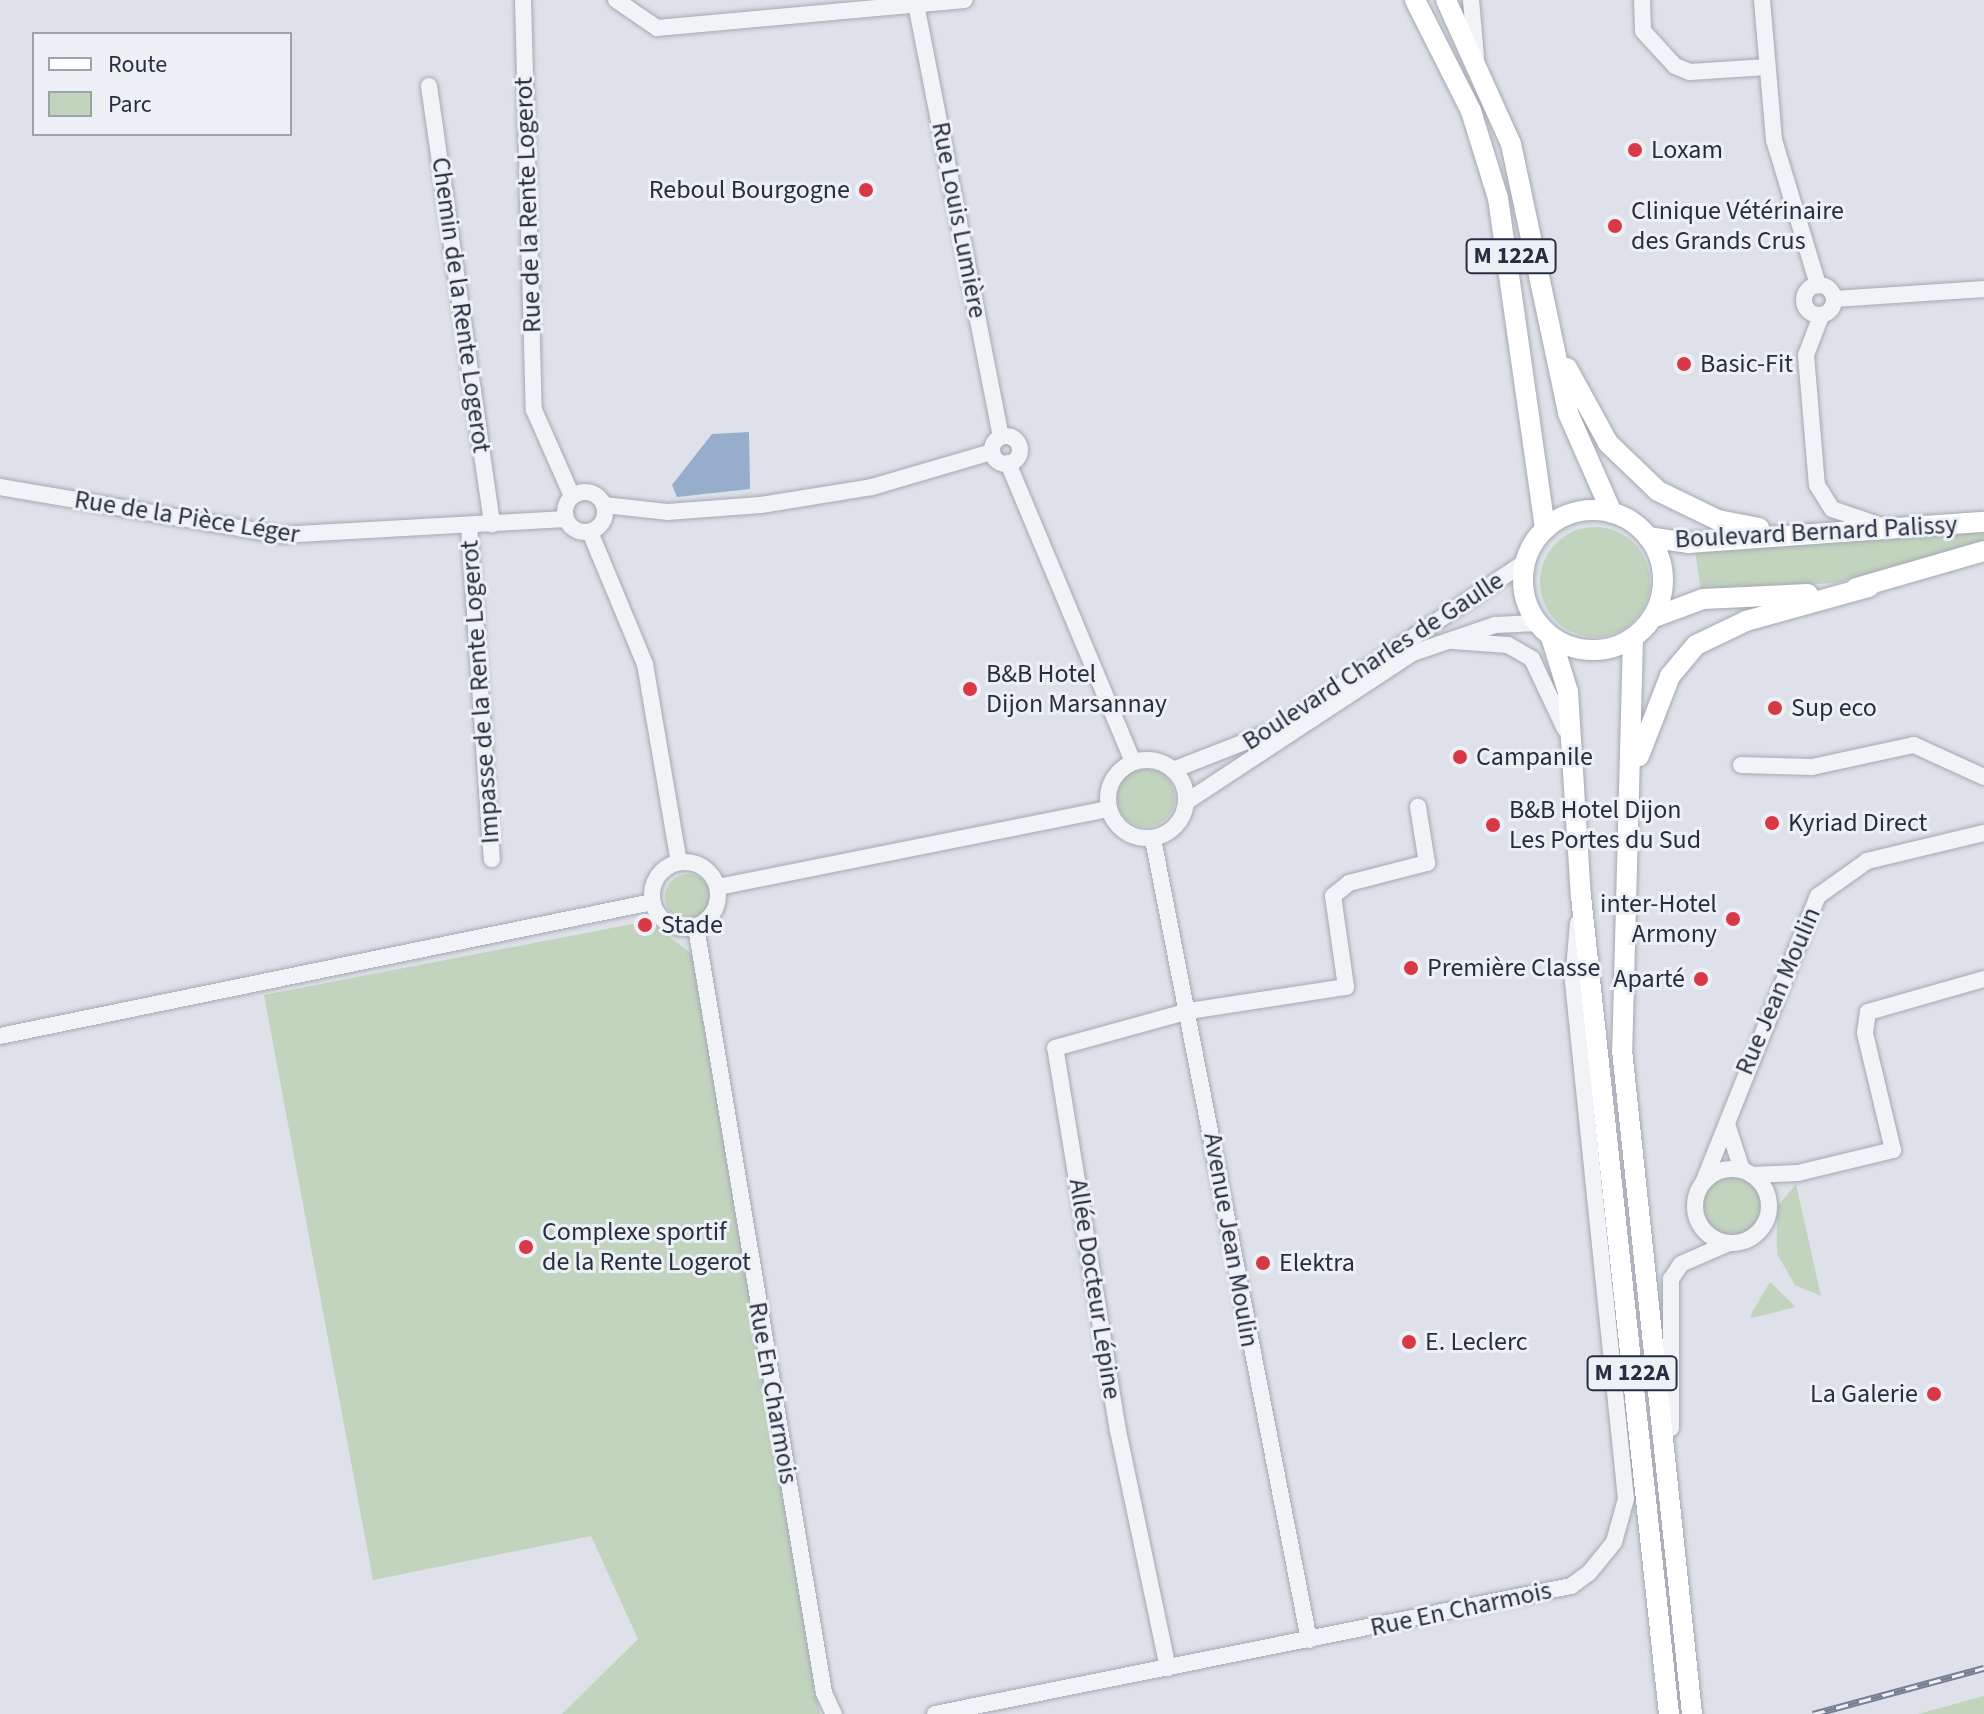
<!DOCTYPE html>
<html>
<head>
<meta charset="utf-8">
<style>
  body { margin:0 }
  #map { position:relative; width:1984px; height:1714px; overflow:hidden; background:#dee1e9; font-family:"Source Sans 3",sans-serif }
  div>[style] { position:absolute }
  .green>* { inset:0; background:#c2d3be }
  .round { border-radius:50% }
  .water>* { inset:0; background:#96adcc }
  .roads { filter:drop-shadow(0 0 2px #a3a8b3) drop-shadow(0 0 2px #a3a8b3) }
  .minor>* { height:16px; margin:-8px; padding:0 8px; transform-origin:8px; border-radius:8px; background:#f1f3f7 }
  .minor>.ring { margin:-8px; padding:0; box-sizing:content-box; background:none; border:16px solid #f1f3f7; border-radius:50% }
  .major>* { height:20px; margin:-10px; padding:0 10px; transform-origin:10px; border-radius:10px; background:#fff }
  .major>.ring { margin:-10px; padding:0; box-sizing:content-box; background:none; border:20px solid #fff; border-radius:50% }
  .rail>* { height:7px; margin-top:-3.5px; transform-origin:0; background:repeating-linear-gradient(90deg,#edf1f6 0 12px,#767f94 0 24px); box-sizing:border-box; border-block:2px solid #767f94 }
  .dots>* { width:22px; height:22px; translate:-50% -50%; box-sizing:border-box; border:4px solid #edf1f6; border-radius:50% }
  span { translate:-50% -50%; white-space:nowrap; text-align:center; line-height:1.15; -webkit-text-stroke:6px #edf1f6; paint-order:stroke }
  .shield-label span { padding:2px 6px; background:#edf1f6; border:2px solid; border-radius:6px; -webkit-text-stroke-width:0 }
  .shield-label { font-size:24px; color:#262e41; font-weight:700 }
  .poi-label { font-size:26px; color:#262e41 }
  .left { translate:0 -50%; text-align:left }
  .right { translate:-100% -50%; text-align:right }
  .street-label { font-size:26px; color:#262e41 }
  .legend { position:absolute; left:32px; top:32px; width:260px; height:104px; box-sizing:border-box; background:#edf1f6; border:2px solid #9da3ae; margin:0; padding:10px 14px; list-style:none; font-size:24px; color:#262e41 }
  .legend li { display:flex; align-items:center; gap:16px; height:40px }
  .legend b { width:40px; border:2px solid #9da3ae }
</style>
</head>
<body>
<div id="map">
  <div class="green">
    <i class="round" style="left:1540px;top:527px;width:110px;height:110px"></i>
    <i style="clip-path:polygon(1984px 530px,1984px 542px,1836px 583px,1701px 590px,1695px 550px)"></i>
    <i class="round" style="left:1117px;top:769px;width:58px;height:58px"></i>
    <i class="round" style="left:665px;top:874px;width:46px;height:46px"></i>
    <i style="clip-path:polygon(648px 921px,692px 954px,820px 1714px,562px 1714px,638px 1639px,591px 1536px,373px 1580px,264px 995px)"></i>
    <i class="round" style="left:1701px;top:1177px;width:60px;height:60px"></i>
    <i style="clip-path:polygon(1796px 1184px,1821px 1296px,1795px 1285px,1777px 1254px,1777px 1207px)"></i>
    <i style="clip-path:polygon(1770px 1282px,1796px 1307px,1752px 1318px,1750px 1316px)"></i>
    <i style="clip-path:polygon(1984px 1696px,1984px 1714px,1918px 1714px)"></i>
  </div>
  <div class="water">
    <i style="clip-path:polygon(749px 432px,750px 489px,677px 497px,672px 485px,712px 434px)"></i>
  </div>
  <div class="roads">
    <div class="minor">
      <i style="left:523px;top:0;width:410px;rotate:88.5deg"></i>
      <i style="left:534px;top:410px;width:94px;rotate:66.2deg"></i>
      <i style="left:616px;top:0;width:50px;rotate:34.3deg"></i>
      <i style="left:657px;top:28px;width:309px;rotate:-5.2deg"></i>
      <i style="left:1471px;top:0;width:57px;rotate:85deg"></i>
      <i style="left:1642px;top:0;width:31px;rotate:88deg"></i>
      <i style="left:1643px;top:31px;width:47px;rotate:47.6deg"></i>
      <i style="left:1675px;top:66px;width:16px;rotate:22deg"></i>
      <i style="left:1690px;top:72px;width:77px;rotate:-3.7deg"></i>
      <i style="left:1762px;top:0;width:141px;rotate:85.1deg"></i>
      <i style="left:1774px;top:140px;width:152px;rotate:73.1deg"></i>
      <i style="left:916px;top:4px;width:441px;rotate:78.9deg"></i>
      <i style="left:429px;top:86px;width:443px;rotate:81.8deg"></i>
      <i class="ring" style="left:1804px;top:285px;width:14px;height:14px"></i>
      <i style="left:1835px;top:299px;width:149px;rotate:-3.8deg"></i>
      <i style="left:1821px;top:316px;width:42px;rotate:111deg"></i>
      <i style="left:1806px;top:355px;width:130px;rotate:85.2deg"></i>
      <i style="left:1817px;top:485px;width:28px;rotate:58deg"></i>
      <i style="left:1832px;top:509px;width:53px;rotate:18.8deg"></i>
      <i class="ring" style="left:992px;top:436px;width:12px;height:12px"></i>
      <i style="left:1008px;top:463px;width:324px;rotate:67.3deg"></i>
      <i style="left:0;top:487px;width:284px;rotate:9.7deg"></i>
      <i style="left:280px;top:535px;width:286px;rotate:-3.2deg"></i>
      <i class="ring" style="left:565px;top:492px;width:24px;height:24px"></i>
      <i style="left:604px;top:505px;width:63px;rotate:6.3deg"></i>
      <i style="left:667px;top:512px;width:94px;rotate:-4.3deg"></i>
      <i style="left:761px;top:505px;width:112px;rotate:-9.2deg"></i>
      <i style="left:872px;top:487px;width:125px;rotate:-16.3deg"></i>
      <i style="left:469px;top:525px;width:335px;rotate:86.1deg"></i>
      <i style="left:590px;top:532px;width:143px;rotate:67.4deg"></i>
      <i style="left:645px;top:664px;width:201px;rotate:80.3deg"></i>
      <i style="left:1453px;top:641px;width:55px;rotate:4.2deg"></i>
      <i style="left:1508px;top:645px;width:28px;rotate:30deg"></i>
      <i style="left:1532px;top:659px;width:77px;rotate:64.8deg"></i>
      <i class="ring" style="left:1108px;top:760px;width:62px;height:62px"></i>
      <i style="left:1741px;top:765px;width:71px;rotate:1.6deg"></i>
      <i style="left:1812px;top:767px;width:104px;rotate:-12.2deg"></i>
      <i style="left:1914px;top:745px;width:77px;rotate:24.6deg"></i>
      <i style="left:1173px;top:770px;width:110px;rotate:-21.4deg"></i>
      <i style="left:1275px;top:730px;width:301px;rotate:-33.9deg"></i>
      <i style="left:1186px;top:802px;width:272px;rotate:-33.3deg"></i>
      <i style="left:1413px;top:653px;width:87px;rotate:-18.9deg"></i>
      <i style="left:1495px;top:625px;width:42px;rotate:-2.7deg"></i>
      <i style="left:1153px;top:839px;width:816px;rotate:78.98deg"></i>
      <i class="ring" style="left:652px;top:862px;width:50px;height:50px"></i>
      <i style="left:718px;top:887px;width:398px;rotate:-11.3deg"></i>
      <i style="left:696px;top:927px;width:777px;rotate:80.51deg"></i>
      <i style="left:824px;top:1693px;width:23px;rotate:65deg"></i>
      <i style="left:0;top:1036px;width:666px;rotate:-11.61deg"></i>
      <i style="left:1727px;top:1124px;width:48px;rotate:71.9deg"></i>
      <i class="ring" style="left:1695px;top:1169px;width:58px;height:58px"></i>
      <i style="left:1752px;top:1175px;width:46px;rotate:-2.5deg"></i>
      <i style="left:1798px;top:1173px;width:98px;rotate:-13.6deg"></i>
      <i style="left:1893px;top:1150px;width:120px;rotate:-103.5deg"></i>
      <i style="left:1865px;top:1033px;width:21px;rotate:-82deg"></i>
      <i style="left:1868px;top:1012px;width:121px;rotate:-15.9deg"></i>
      <i style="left:1703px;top:1183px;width:309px;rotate:-68.2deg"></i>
      <i style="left:1818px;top:896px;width:60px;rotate:-35.5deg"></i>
      <i style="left:1867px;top:861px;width:120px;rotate:-13.5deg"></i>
      <i style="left:1671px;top:1428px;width:149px;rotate:-90deg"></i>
      <i style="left:1671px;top:1279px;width:18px;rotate:-56deg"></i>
      <i style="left:1681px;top:1264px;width:52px;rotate:-23.6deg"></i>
      <i style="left:1168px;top:1668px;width:242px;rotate:-101.9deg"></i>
      <i style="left:1118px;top:1431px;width:388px;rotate:-99.3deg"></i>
      <i style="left:1055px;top:1048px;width:139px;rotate:-15.4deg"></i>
      <i style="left:1189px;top:1011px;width:159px;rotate:-8.7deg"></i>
      <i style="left:1346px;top:987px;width:92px;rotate:-98.1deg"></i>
      <i style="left:1333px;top:896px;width:21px;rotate:-39deg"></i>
      <i style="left:1349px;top:883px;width:81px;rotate:-14.4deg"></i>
      <i style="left:1427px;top:863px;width:57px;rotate:-99.1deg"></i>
      <i style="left:935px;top:1714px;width:649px;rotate:-11.38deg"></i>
      <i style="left:1571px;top:1586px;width:22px;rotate:-36deg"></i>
      <i style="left:1589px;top:1573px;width:40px;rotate:-51deg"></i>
      <i style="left:1614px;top:1542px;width:45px;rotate:-74.4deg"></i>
      <i style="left:1626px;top:1499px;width:520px;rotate:-95.85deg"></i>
      <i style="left:1573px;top:982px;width:59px;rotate:-85.2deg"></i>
    </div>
    <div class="major">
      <i style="left:1415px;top:0;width:124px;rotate:63.2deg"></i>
      <i style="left:1471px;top:111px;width:91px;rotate:72.8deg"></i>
      <i style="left:1498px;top:198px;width:334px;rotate:81.9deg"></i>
      <i style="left:1446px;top:0;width:158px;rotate:65.7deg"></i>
      <i style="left:1511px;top:144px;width:275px;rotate:78deg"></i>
      <i style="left:1568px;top:413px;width:109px;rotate:66.3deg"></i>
      <i style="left:1567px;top:368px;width:85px;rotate:61.3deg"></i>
      <i style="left:1608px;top:443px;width:69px;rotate:43.8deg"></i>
      <i style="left:1658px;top:491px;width:67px;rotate:25.8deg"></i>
      <i style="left:1718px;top:520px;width:42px;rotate:11deg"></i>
      <i class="ring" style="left:1523px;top:510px;width:120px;height:120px"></i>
      <i style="left:1648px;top:537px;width:40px;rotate:8.5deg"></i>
      <i style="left:1688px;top:543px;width:297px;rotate:-4.1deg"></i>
      <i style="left:1856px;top:588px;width:133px;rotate:-16.1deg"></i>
      <i style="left:1652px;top:618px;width:54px;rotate:-20.4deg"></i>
      <i style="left:1703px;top:599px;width:105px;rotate:-2.7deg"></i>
      <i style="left:1551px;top:637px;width:58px;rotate:72.8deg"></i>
      <i style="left:1568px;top:692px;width:204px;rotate:86.4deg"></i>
      <i style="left:1581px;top:896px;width:823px;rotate:83.86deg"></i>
      <i style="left:1633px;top:638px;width:412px;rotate:91.5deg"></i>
      <i style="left:1622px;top:1050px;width:668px;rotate:83.98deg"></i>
      <i style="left:1639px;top:756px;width:86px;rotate:-68.8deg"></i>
      <i style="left:1670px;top:676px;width:40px;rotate:-50deg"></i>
      <i style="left:1696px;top:645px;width:55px;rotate:-25.6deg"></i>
      <i style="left:1746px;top:621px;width:128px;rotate:-15.5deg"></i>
    </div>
  </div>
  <div class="rail">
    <i style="left:1813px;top:1714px;width:177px;rotate:-15.1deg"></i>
  </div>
  <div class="dots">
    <i style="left:1635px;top:150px;background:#d93846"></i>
    <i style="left:866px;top:190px;background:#d93846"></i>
    <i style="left:1615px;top:226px;background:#d93846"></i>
    <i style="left:1684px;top:364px;background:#d93846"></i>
    <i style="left:970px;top:689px;background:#d93846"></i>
    <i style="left:1775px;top:708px;background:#d93846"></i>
    <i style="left:1460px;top:757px;background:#d93846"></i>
    <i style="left:1772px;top:823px;background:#d93846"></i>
    <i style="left:1493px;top:825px;background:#d93846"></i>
    <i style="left:1733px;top:919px;background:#d93846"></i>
    <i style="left:645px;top:925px;background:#d93846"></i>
    <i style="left:1411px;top:968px;background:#d93846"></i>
    <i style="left:1701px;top:979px;background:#d93846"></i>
    <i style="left:526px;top:1247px;background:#d93846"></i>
    <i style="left:1263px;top:1263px;background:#d93846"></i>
    <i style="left:1409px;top:1342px;background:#d93846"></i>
    <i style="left:1934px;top:1394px;background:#d93846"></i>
  </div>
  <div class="shield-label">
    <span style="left:1511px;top:256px">M 122A</span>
    <span style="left:1632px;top:1373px">M 122A</span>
  </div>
  <div class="poi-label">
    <span class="left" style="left:1651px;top:150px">Loxam</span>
    <span class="right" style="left:850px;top:190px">Reboul Bourgogne</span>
    <span class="left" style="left:1631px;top:226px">Clinique Vétérinaire<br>des Grands Crus</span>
    <span class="left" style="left:1700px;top:364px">Basic-Fit</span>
    <span class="left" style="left:986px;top:689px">B&amp;B Hotel<br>Dijon Marsannay</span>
    <span class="left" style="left:1791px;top:708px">Sup eco</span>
    <span class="left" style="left:1476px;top:757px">Campanile</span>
    <span class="left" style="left:1509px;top:825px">B&amp;B Hotel Dijon<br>Les Portes du Sud</span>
    <span class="left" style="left:1788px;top:823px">Kyriad Direct</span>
    <span class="right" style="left:1717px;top:919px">inter-Hotel<br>Armony</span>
    <span class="left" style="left:661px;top:925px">Stade</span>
    <span class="left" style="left:1427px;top:968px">Première Classe</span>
    <span class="right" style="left:1685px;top:979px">Aparté</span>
    <span class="left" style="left:542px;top:1247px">Complexe sportif<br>de la Rente Logerot</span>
    <span class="left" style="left:1279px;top:1263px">Elektra</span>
    <span class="left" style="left:1425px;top:1342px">E. Leclerc</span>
    <span class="right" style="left:1918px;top:1394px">La Galerie</span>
  </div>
  <div class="street-label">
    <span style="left:528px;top:205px;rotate:-92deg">Rue de la Rente Logerot</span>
    <span style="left:959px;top:220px;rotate:79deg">Rue Louis Lumière</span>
    <span style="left:461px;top:305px;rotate:82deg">Chemin de la Rente Logerot</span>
    <span style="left:187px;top:517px;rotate:9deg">Rue de la Pièce Léger</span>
    <span style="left:1816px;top:532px;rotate:-3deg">Boulevard Bernard Palissy</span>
    <span style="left:1373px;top:661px;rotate:-33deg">Boulevard Charles de Gaulle</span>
    <span style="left:480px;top:692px;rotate:-94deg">Impasse de la Rente Logerot</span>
    <span style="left:1778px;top:991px;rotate:-67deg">Rue Jean Moulin</span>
    <span style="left:1231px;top:1240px;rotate:80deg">Avenue Jean Moulin</span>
    <span style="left:1095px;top:1289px;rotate:81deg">Allée Docteur Lépine</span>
    <span style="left:773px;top:1393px;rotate:80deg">Rue En Charmois</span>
    <span style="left:1461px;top:1609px;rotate:-12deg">Rue En Charmois</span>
  </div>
  <ul class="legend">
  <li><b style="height:10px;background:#fff"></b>Route</li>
  <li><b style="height:22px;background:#c2d3be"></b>Parc</li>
  </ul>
</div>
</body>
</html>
